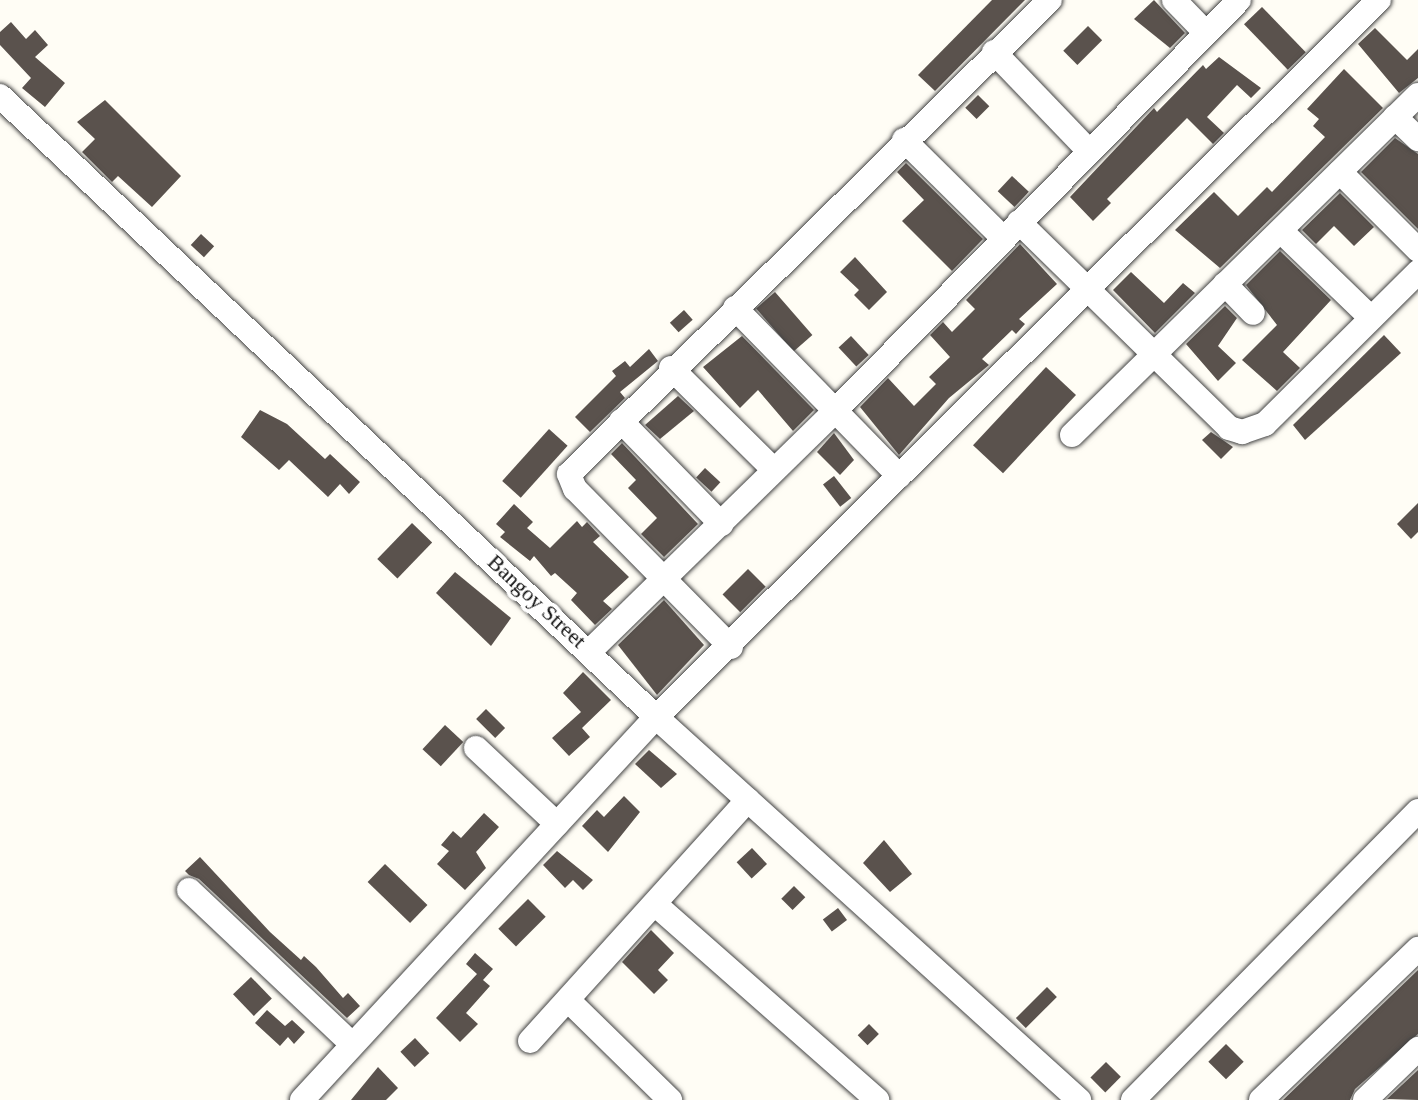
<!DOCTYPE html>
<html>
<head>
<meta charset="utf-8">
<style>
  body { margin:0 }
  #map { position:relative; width:1418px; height:1100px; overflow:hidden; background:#fffdf5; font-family:Georgia,serif }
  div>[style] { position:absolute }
  .building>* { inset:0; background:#5a524d; transform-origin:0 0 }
  .roads { filter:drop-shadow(0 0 2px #444) drop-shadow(0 0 2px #444) }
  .minor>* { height:24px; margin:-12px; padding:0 12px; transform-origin:12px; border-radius:12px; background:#fff }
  span { translate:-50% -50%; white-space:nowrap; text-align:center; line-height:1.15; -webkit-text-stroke:8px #fff; paint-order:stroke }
  .street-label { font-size:22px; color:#111 }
</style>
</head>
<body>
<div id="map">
  <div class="building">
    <i style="clip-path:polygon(992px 0,1025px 0,935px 91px,918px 75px)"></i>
    <i style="clip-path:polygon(1154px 0,1185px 33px,1170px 48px,1134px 19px)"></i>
    <i style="left:1262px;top:7px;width:63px;height:25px;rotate:46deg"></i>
    <i style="clip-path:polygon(11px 22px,26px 39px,35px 30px,48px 45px,35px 57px,65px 83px,45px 107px,22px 88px,31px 78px,0 45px,0 32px)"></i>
    <i style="left:1088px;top:26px;width:20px;height:35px;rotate:45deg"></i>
    <i style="clip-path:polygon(1375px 28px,1407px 60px,1418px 49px,1418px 78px,1399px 93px,1358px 44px)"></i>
    <i style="clip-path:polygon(1219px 57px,1261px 88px,1251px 98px,1237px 85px,1207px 117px,1224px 133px,1213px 144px,1187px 118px,1107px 199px,1111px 203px,1093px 221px,1070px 197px,1154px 108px,1157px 112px,1203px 65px,1206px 69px)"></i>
    <i style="clip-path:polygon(1344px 69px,1383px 108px,1220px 268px,1175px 230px,1214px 192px,1238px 216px,1267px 187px,1272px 192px,1325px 137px,1313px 126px,1319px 119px,1307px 109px)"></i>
    <i style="left:978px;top:95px;width:16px;height:18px;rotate:45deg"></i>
    <i style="clip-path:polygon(105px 100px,181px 176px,152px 207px,118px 176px,112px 182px,82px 152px,95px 139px,77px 122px)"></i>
    <i style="clip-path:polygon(1395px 138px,1418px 154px,1418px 229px,1361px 172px)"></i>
    <i style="clip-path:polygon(906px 163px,983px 239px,952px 271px,902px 221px,924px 200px,897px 172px)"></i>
    <i style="left:1012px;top:176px;width:23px;height:21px;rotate:43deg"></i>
    <i style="clip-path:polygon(1340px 193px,1374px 227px,1354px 246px,1334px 226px,1316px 244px,1302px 230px)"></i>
    <i style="left:201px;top:234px;width:18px;height:15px;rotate:43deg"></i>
    <i style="clip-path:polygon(1020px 244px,1057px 284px,1019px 319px,1025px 324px,1016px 334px,1012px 330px,982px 359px,989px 365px,949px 398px,899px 455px,860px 407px,888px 378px,914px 406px,936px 384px,929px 377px,950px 357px,930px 335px,943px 322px,952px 332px,975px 309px,966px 300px)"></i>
    <i style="clip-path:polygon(1280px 251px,1331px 300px,1283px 352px,1300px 368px,1277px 391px,1242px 360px,1277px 325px,1246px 285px)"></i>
    <i style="clip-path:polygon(855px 257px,887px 292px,869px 310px,854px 295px,859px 290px,840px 272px)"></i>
    <i style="clip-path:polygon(1131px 272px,1164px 303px,1183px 283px,1195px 293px,1155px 333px,1113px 290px)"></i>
    <i style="left:775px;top:292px;width:57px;height:25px;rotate:49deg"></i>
    <i style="clip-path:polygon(1225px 306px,1237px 318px,1218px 346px,1236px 363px,1218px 381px,1186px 344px)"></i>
    <i style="left:684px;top:310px;width:13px;height:19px;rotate:48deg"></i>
    <i style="clip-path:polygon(1384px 335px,1401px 353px,1305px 440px,1293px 425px)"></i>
    <i style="clip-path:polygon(742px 336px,814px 410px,793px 431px,758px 390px,740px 408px,703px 367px)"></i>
    <i style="left:851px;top:336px;width:26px;height:17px;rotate:47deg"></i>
    <i style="clip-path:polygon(649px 349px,658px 361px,620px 392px,625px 398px,590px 432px,575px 417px,616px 376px,612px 371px,625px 361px,630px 367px)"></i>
    <i style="left:1046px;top:367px;width:41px;height:107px;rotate:43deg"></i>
    <i style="clip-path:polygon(678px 396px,694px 411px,660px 439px,645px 425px)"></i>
    <i style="clip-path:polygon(260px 410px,287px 424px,325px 459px,330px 454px,360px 482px,349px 494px,340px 484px,328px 497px,289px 460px,279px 470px,241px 437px)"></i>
    <i style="left:549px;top:429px;width:25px;height:70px;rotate:42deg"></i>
    <i style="clip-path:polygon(1211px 432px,1233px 447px,1221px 459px,1202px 440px)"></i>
    <i style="clip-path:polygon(834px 433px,854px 460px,840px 475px,817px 452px)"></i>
    <i style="clip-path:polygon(622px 443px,698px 524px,664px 557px,641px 534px,657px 518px,628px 488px,636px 480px,611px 454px)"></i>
    <i style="left:705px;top:468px;width:21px;height:13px;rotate:43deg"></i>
    <i style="left:834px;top:476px;width:28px;height:14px;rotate:52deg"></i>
    <i style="clip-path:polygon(1418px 503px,1418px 532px,1411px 539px,1397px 524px)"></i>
    <i style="clip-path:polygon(514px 504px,533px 522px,527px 528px,550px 548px,577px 521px,582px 527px,587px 522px,600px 536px,593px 542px,629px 577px,603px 601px,612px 609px,595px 625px,571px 600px,577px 593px,555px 573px,551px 576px,534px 556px,530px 561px,500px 537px,505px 532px,496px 524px)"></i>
    <i style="left:412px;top:523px;width:28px;height:50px;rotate:44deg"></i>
    <i style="left:748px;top:569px;width:25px;height:36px;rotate:45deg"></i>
    <i style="clip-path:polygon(455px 572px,511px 618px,491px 646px,436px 593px)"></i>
    <i style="clip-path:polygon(664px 600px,704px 645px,657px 695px,618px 645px)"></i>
    <i style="clip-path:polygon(583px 672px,611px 700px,582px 728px,590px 737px,569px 756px,552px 738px,581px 712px,563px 693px)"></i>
    <i style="left:486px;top:709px;width:27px;height:14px;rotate:45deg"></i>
    <i style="left:445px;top:725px;width:25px;height:33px;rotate:43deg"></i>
    <i style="clip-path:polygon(649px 750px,677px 774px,661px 788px,635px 764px)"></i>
    <i style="clip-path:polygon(624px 796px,640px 812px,608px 852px,582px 826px,597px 810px,604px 817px)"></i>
    <i style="clip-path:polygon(484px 813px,499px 827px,476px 852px,486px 868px,465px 890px,437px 864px,449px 851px,441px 845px,453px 831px,461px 838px)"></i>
    <i style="clip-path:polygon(884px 840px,912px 874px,890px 892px,863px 863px)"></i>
    <i style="left:752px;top:848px;width:22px;height:21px;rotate:47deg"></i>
    <i style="clip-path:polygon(557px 851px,593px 880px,583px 890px,573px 880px,565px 888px,543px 865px)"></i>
    <i style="clip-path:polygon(200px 857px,270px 932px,301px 960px,304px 956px,316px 967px,343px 998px,348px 993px,360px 1006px,347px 1018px,199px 879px,189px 875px,185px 871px)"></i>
    <i style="left:385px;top:864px;width:59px;height:25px;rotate:44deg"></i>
    <i style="left:794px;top:886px;width:16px;height:18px;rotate:45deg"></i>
    <i style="left:528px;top:899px;width:25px;height:42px;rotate:45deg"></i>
    <i style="left:838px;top:908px;width:15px;height:19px;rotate:53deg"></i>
    <i style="clip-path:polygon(651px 930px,674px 953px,658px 970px,668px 980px,654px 994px,622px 962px)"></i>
    <i style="clip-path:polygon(475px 953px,493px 969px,483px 980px,490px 986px,466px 1013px,478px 1024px,460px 1042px,436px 1018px,477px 974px,466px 964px)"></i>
    <i style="clip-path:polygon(1418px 970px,1418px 1034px,1355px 1089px,1350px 1100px,1283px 1100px)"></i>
    <i style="left:251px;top:977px;width:30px;height:25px;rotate:46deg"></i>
    <i style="left:1047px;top:987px;width:14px;height:44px;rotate:45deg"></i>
    <i style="clip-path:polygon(267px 1010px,285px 1026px,292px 1020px,305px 1032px,294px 1044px,288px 1037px,280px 1046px,255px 1023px)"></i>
    <i style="left:869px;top:1024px;width:14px;height:16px;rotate:45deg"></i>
    <i style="left:415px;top:1038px;width:21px;height:20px;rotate:47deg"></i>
    <i style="left:1226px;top:1044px;width:25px;height:25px;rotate:45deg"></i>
    <i style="left:1106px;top:1062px;width:21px;height:22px;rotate:45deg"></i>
    <i style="clip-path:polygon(378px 1067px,398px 1088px,386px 1100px,351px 1100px)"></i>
    <i style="clip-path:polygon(1418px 1070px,1418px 1100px,1387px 1099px)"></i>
  </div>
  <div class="roads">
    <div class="minor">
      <i style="left:1174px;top:0;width:46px;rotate:45.9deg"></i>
      <i style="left:994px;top:52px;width:137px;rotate:46.2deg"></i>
      <i style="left:0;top:96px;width:903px;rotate:43.43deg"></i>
      <i style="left:656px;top:717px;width:571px;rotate:42.16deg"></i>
      <i style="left:1395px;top:117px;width:32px;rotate:44deg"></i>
      <i style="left:904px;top:140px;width:138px;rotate:44.7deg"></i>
      <i style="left:1340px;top:172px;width:110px;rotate:45deg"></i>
      <i style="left:1019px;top:222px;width:294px;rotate:44.4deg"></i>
      <i style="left:1229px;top:428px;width:14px;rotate:17deg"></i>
      <i style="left:1242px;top:432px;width:24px;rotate:-19deg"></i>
      <i style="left:1265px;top:424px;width:216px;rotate:-44.8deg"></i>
      <i style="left:1281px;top:231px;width:125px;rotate:44deg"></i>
      <i style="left:1225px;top:284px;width:40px;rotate:46deg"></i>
      <i style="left:735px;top:308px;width:235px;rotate:45.7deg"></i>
      <i style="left:671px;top:368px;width:145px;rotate:44.7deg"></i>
      <i style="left:621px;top:421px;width:144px;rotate:45.8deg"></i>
      <i style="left:1072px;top:435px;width:485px;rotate:-44.5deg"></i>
      <i style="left:731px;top:647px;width:222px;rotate:-134.6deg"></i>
      <i style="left:575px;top:489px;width:16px;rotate:-112deg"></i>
      <i style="left:569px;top:474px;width:675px;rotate:-44.58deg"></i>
      <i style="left:590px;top:651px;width:343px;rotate:-44.4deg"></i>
      <i style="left:835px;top:411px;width:576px;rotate:-45.49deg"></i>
      <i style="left:476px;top:748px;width:111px;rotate:43.2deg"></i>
      <i style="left:189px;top:890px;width:224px;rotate:43.4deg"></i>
      <i style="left:656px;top:905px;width:295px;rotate:41.4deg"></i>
      <i style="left:568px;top:1000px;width:143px;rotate:44.4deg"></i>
      <i style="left:530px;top:1041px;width:325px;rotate:-47.9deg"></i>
      <i style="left:302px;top:1100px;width:522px;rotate:-47.25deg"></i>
      <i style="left:656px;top:717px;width:1018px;rotate:-44.76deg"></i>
      <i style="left:1133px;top:1100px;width:406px;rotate:-45.4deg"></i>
      <i style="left:1261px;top:1100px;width:218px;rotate:-43.9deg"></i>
      <i style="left:1365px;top:1100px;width:74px;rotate:-43.9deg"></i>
    </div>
  </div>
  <div class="street-label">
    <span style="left:537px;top:601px;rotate:43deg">Bangoy Street</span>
  </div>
</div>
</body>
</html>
